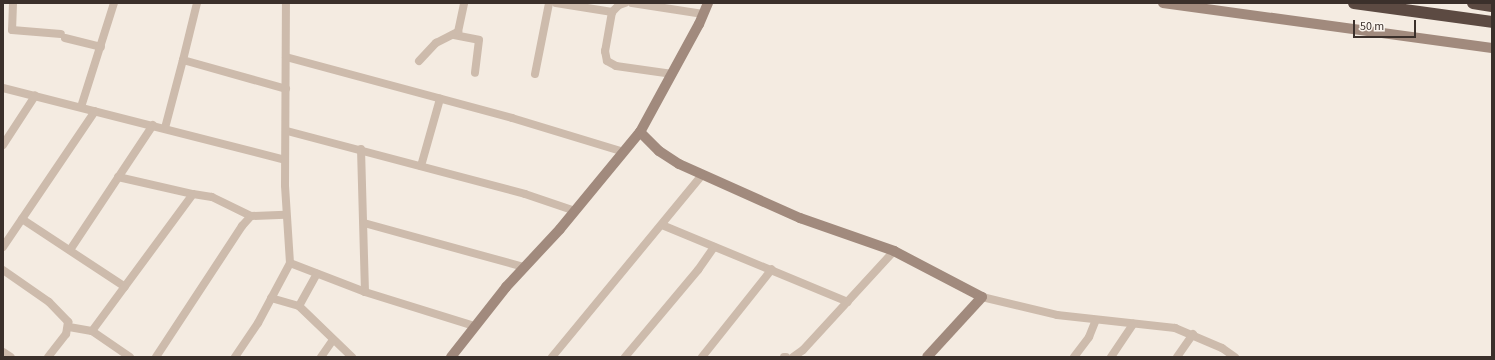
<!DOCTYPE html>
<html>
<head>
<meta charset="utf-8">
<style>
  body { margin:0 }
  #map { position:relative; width:1495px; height:360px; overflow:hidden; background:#f4ebe1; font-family:"Source Sans 3",sans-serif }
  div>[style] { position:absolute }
  .street>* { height:8px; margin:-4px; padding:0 4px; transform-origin:4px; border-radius:4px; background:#cdbbac }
  .secondary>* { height:10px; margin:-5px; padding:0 5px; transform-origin:5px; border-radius:5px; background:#a18a7d }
  .highway>* { height:12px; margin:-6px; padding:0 6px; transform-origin:6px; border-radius:6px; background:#5c4a42 }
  span { translate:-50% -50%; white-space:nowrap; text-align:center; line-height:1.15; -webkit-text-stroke:3px #fbf5ee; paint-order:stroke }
  .frame { position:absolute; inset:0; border:4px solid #3b302b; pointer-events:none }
  .scale { position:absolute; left:1353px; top:20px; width:63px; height:18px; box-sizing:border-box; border:2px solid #3b302b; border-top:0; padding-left:5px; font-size:12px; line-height:14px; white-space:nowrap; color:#3b302b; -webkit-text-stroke:3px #fbf5ee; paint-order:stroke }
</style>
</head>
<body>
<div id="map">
  <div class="street">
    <i style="left:13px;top:3px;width:27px;rotate:92deg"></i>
    <i style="left:12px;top:30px;width:49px;rotate:4.7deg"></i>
    <i style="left:197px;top:3px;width:59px;rotate:103.8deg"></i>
    <i style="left:183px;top:60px;width:107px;rotate:15.7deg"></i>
    <i style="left:556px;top:3px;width:57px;rotate:9.1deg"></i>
    <i style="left:625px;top:3px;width:6px;rotate:162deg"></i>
    <i style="left:619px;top:5px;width:10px;rotate:135deg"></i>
    <i style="left:612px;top:12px;width:40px;rotate:100deg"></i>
    <i style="left:605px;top:51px;width:10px;rotate:79deg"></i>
    <i style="left:607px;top:61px;width:10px;rotate:29deg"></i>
    <i style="left:616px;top:66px;width:57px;rotate:8.1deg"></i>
    <i style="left:632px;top:3px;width:72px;rotate:8.8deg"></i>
    <i style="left:454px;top:35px;width:25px;rotate:11deg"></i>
    <i style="left:479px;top:40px;width:33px;rotate:97deg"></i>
    <i style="left:65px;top:38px;width:37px;rotate:14deg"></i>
    <i style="left:286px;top:57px;width:234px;rotate:15.1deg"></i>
    <i style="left:512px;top:118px;width:117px;rotate:16.9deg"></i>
    <i style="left:419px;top:61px;width:25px;rotate:-47deg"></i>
    <i style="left:436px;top:43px;width:25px;rotate:-27deg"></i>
    <i style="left:458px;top:32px;width:30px;rotate:-78deg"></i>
    <i style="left:535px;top:74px;width:72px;rotate:-78.8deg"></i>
    <i style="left:3px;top:88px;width:291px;rotate:14.3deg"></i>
    <i style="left:81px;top:107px;width:109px;rotate:-72.4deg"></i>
    <i style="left:165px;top:128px;width:70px;rotate:-75.2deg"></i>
    <i style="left:287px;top:131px;width:246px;rotate:14.8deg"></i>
    <i style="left:525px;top:194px;width:53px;rotate:18.8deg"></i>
    <i style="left:3px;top:145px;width:59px;rotate:-56.9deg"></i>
    <i style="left:361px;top:149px;width:143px;rotate:88.4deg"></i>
    <i style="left:421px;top:166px;width:70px;rotate:-74.2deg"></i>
    <i style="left:118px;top:177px;width:77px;rotate:12.8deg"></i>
    <i style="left:22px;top:219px;width:123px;rotate:33.4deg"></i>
    <i style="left:364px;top:223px;width:166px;rotate:15.4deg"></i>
    <i style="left:662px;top:225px;width:201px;rotate:22.5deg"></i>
    <i style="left:3px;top:247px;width:164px;rotate:-55.9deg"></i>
    <i style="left:70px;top:250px;width:150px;rotate:-56.4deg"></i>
    <i style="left:290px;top:263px;width:80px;rotate:21.1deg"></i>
    <i style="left:365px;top:292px;width:114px;rotate:17.3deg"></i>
    <i style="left:3px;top:270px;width:56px;rotate:34.8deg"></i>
    <i style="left:49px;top:302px;width:28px;rotate:46deg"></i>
    <i style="left:68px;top:322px;width:12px;rotate:99deg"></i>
    <i style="left:66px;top:334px;width:29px;rotate:128deg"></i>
    <i style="left:982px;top:297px;width:77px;rotate:13.5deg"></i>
    <i style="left:1057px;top:315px;width:119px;rotate:6.3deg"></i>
    <i style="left:1175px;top:328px;width:51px;rotate:23.1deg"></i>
    <i style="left:1222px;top:348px;width:16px;rotate:35deg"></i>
    <i style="left:271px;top:298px;width:29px;rotate:16deg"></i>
    <i style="left:299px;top:306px;width:74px;rotate:43.9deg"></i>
    <i style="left:299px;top:306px;width:37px;rotate:-61deg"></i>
    <i style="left:69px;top:327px;width:23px;rotate:10deg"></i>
    <i style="left:92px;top:331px;width:46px;rotate:34.4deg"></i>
    <i style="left:92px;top:331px;width:170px;rotate:-53.6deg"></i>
    <i style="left:193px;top:194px;width:19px;rotate:9deg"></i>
    <i style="left:212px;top:197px;width:43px;rotate:26deg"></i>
    <i style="left:3px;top:352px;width:9px;rotate:32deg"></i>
    <i style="left:156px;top:357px;width:157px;rotate:-56.7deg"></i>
    <i style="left:242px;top:226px;width:13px;rotate:-48deg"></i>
    <i style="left:251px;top:216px;width:34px;rotate:-2deg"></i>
    <i style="left:235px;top:357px;width:41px;rotate:-55.9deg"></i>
    <i style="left:258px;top:323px;width:68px;rotate:-61.9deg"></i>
    <i style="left:290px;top:263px;width:78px;rotate:-93.7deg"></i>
    <i style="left:285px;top:185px;width:182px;rotate:-89.7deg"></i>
    <i style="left:321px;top:357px;width:21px;rotate:-55deg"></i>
    <i style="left:552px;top:357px;width:237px;rotate:-50.5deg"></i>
    <i style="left:625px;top:357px;width:114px;rotate:-50deg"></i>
    <i style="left:698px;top:270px;width:28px;rotate:-55deg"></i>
    <i style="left:702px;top:357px;width:112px;rotate:-51.5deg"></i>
    <i style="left:784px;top:357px;width:2px"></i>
    <i style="left:793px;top:357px;width:12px;rotate:-35deg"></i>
    <i style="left:803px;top:350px;width:134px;rotate:-47.4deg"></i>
    <i style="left:1074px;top:357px;width:25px;rotate:-53deg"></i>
    <i style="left:1089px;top:337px;width:18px;rotate:-68deg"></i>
    <i style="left:1111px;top:357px;width:40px;rotate:-56deg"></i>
    <i style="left:1177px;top:357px;width:28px;rotate:-55deg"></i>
  </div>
  <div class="secondary">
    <i style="left:708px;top:3px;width:23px;rotate:113deg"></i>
    <i style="left:699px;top:24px;width:123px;rotate:118.6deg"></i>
    <i style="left:640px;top:132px;width:27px;rotate:45deg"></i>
    <i style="left:659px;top:151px;width:24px;rotate:33deg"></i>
    <i style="left:679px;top:164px;width:133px;rotate:24.1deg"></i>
    <i style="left:800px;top:218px;width:100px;rotate:19.3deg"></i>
    <i style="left:894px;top:251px;width:99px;rotate:27.6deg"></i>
    <i style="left:982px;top:297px;width:81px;rotate:132.5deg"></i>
    <i style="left:1163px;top:3px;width:332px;rotate:7.8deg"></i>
    <i style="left:451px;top:357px;width:89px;rotate:-51.8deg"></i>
    <i style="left:506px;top:287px;width:79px;rotate:-47deg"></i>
    <i style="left:560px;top:229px;width:126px;rotate:-50.5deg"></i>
  </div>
  <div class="highway">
    <i style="left:1354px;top:3px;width:139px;rotate:7.8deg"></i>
    <i style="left:1473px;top:3px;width:19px;rotate:9deg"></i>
  </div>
  <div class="frame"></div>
  <div class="scale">50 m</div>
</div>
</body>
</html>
